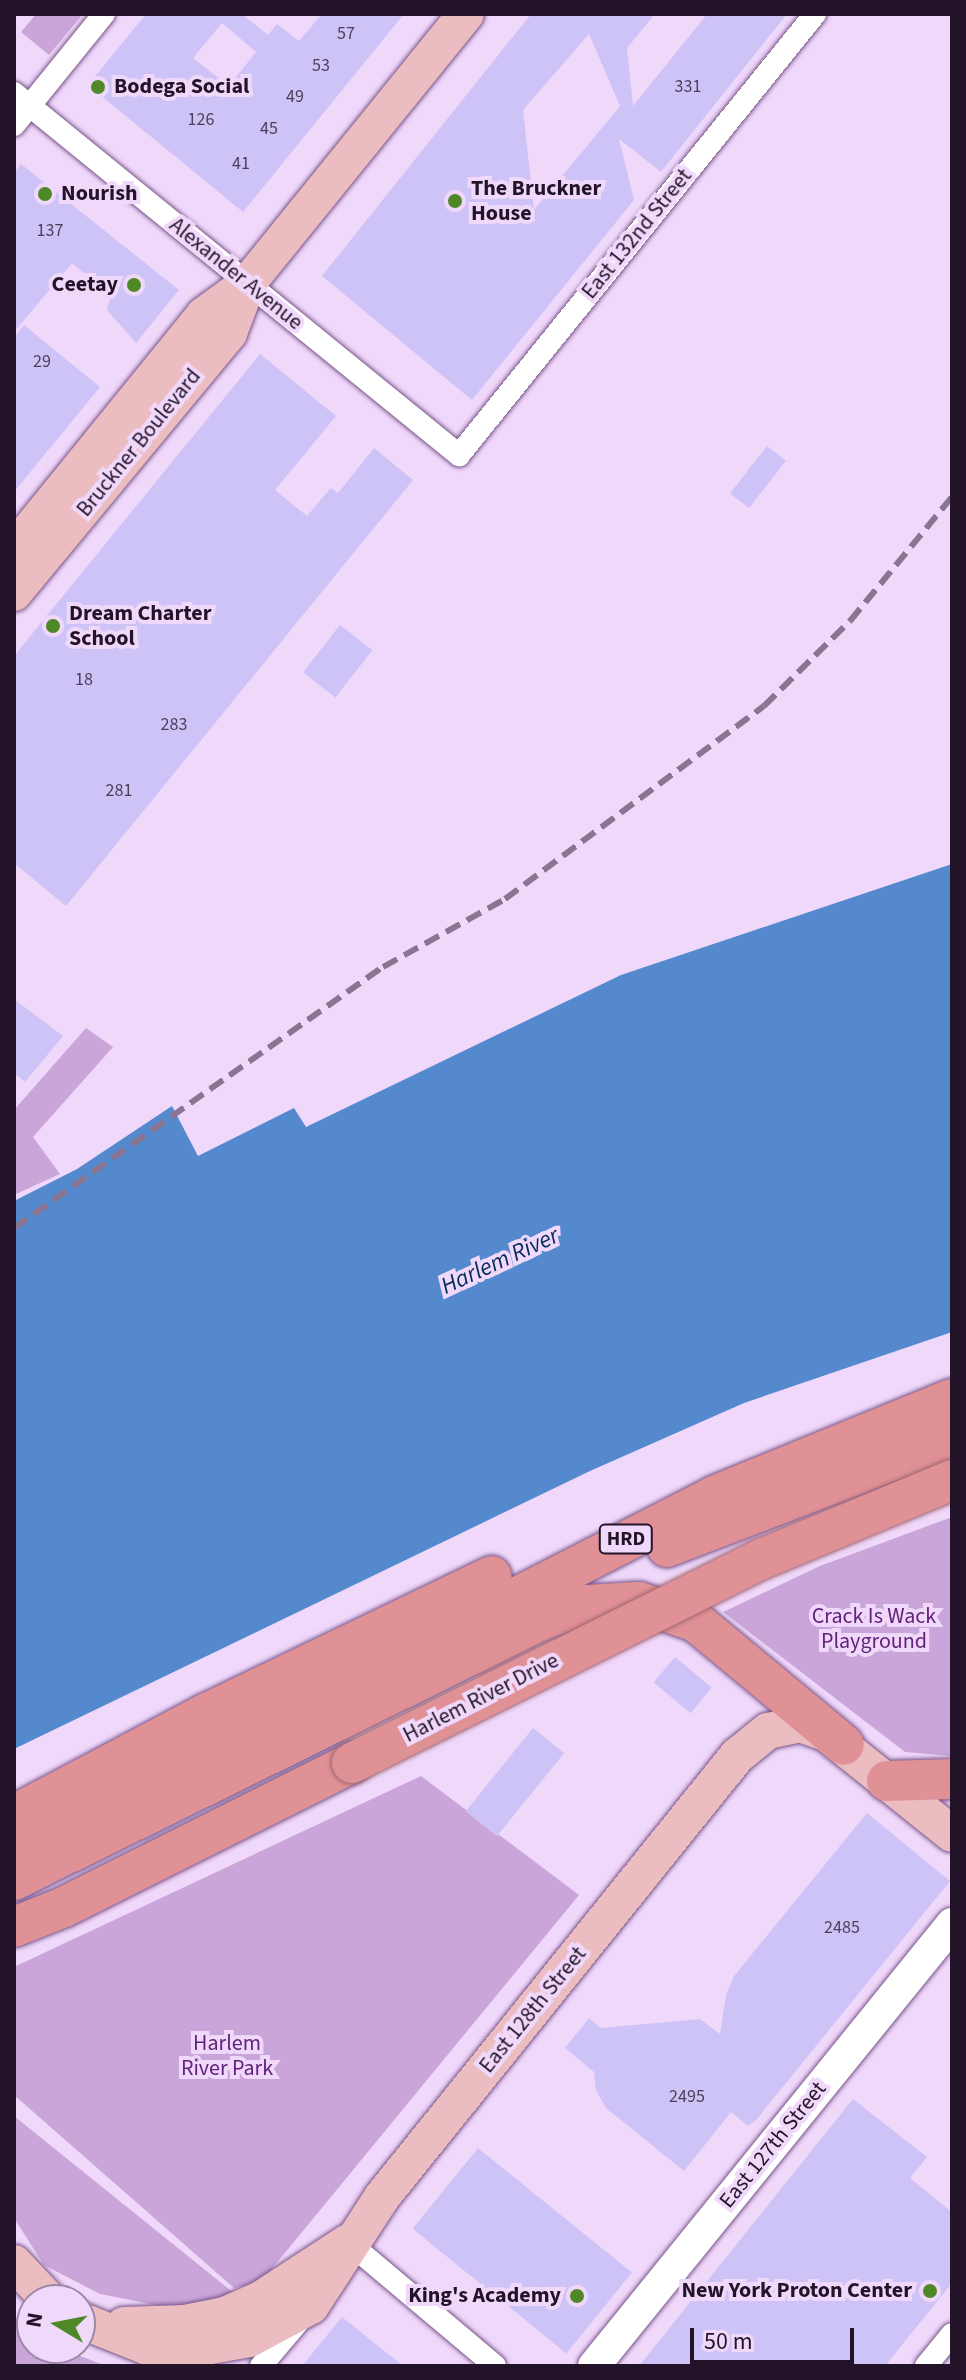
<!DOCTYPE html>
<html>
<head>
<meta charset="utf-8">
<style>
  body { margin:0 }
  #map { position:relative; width:966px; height:2380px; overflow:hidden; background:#f0d8fb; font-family:"Source Sans 3",sans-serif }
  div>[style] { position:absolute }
  .green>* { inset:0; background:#c9a5da }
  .water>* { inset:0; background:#5489ce }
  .building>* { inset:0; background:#cec3f6; transform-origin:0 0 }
  .roads { filter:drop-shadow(0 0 2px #785588) drop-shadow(0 0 2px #785588) }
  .minor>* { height:22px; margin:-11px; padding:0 11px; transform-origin:11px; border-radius:11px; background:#fff }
  .secondary>* { height:32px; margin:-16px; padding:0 16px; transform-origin:16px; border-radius:16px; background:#fff }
  .primary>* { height:36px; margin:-18px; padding:0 18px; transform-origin:18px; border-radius:18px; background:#ecbdc0 }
  .motorway>* { height:40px; margin:-20px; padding:0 20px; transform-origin:20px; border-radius:20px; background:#e09196 }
  .rail>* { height:6px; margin-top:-3px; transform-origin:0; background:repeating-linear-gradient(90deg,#897591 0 16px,transparent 0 24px) }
  .bridges { filter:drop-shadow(0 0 2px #9e6570) drop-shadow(0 0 2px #9e6570) }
  .motorway-bridge>* { height:40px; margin:-20px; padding:0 20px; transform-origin:20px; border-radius:20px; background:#e09196 }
  .dots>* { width:22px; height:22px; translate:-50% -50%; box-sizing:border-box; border:4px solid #f0d8fb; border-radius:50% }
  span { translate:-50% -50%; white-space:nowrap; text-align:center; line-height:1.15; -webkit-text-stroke:8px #f0d8fb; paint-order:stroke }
  .number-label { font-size:18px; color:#4d3f5c }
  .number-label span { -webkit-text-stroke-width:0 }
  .shield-label span { padding:2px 6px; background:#f0d8fb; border:2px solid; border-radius:6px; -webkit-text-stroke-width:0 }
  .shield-label { font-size:20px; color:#221328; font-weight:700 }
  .poi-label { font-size:22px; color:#221328; font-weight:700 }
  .left { translate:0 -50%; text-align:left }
  .right { translate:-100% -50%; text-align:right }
  .street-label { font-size:22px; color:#221328 }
  .park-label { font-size:22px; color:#63237b }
  .water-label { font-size:24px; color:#062c58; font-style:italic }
  .frame { position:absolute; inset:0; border:16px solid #221328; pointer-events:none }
  .north { position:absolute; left:16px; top:2284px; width:80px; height:80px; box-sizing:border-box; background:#f0d8fb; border:2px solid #9e89a7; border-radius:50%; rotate:280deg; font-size:22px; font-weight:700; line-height:32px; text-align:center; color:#221328 }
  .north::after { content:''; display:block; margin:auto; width:28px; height:36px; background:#4f8927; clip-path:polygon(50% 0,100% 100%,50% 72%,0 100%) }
  .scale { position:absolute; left:690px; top:2328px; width:164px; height:36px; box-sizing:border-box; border:4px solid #221328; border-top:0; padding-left:10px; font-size:24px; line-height:28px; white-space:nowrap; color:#221328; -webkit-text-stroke:6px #f0d8fb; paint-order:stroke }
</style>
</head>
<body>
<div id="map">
  <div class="green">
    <i style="clip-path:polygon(36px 14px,83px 14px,49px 55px,21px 32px)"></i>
    <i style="clip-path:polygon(86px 1028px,113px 1047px,33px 1137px,60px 1174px,14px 1195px,14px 1110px)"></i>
    <i style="clip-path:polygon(952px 1517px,952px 1756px,905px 1752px,723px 1612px,820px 1566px)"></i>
    <i style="clip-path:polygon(421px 1776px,579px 1895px,261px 2282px,234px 2288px,14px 2095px,14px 1967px)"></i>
    <i style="clip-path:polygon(14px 2116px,235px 2294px,181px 2310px,100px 2294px,44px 2265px,14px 2218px)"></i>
    <i style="clip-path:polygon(14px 2316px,32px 2332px,32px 2348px,60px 2348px,106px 2366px,14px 2366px)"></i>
  </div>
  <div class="water">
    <i style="clip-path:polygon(952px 864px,952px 1332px,744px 1403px,590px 1471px,14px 1749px,14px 1201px,77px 1169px,172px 1106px,198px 1156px,294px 1108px,306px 1127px,621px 975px)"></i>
  </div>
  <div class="building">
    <i style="clip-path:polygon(evenodd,146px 14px,242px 14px,268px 35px,277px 24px,299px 41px,322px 14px,404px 14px,243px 212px,88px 85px,146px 14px,222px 23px,256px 52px,229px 86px,193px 58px,222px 23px)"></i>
    <i style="clip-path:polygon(evenodd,531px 14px,655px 14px,627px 48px,633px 106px,707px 14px,787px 14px,661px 172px,619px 139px,634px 200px,472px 400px,322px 276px,531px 14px,589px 34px,620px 106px,534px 210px,523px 110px,589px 34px)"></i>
    <i style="clip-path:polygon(21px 164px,179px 290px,136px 343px,107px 310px,111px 295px,72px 263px,14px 332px,14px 173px)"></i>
    <i style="clip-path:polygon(24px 325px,100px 387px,14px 492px,14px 338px)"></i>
    <i style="clip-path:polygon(260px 354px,336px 416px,275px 490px,307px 516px,331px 488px,338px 493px,374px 448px,413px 480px,66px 906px,14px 863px,14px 656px)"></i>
    <i style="left:767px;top:446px;width:24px;height:60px;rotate:38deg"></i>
    <i style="left:340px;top:625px;width:41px;height:60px;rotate:38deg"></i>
    <i style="clip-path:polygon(14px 999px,63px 1036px,25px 1082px,14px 1073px)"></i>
    <i style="left:675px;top:1657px;width:48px;height:33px;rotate:40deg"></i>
    <i style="left:533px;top:1728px;width:40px;height:107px;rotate:39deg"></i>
    <i style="clip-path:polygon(867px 1813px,950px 1881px,756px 2120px,748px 2126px,731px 2112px,684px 2171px,606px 2108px,596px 2090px,594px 2072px,565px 2048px,589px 2018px,601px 2028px,700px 2019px,720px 2034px,726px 1995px,734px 1976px)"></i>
    <i style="clip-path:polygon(853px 2099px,927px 2157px,910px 2178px,952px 2212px,952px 2283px,885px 2366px,639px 2366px)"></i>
    <i style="left:478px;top:2148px;width:198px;height:104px;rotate:39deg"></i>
    <i style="clip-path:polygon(342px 2317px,403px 2366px,302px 2366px)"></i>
  </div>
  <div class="roads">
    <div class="minor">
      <i style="left:14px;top:93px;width:574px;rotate:39.13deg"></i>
      <i style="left:459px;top:455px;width:567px;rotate:-51.09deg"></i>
      <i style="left:14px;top:125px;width:143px;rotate:-51deg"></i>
      <i style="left:348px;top:2242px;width:192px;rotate:40.1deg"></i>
      <i style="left:261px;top:2366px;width:59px;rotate:-49.8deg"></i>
      <i style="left:926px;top:2366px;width:41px;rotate:-50.9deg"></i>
    </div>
    <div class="secondary">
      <i style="left:594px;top:2366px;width:569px;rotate:-50.99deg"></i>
    </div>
    <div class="primary">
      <i style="left:14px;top:549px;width:301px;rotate:-50.9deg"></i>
      <i style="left:204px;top:315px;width:54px;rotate:-36deg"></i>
      <i style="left:248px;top:283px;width:346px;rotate:-51deg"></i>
      <i style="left:14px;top:593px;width:337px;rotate:-50.4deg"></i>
      <i style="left:229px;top:333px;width:53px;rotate:-69.2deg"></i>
      <i style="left:14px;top:2263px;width:51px;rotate:46.6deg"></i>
      <i style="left:80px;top:2320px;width:75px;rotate:21.8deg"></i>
      <i style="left:150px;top:2348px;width:44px;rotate:1.3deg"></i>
      <i style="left:194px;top:2349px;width:56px;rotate:-10.3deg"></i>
      <i style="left:249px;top:2339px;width:70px;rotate:-28deg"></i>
      <i style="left:311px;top:2306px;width:130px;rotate:-56.9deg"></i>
      <i style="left:382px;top:2197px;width:566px;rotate:-51.17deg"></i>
      <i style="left:737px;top:1756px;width:40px;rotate:-39deg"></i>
      <i style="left:768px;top:1731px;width:33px;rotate:-12deg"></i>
      <i style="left:800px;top:1724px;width:28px;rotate:19deg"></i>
      <i style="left:826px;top:1733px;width:161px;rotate:38.7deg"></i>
      <i style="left:124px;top:2325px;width:61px;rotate:-1.9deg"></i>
      <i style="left:185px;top:2323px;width:41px;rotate:-11.3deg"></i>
      <i style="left:225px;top:2315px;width:39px;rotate:-24deg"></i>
      <i style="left:261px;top:2299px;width:103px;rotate:-33.1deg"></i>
    </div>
    <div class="motorway">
      <i style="left:667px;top:1547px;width:305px;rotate:-20.9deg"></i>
      <i style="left:887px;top:1781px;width:65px;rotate:-1.8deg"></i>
      <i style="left:14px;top:1815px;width:216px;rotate:-27.9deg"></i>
      <i style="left:205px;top:1714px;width:318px;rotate:-25.7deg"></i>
      <i style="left:14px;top:1843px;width:330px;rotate:-25.3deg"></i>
      <i style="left:312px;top:1702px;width:452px;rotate:-27.1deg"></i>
      <i style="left:714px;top:1496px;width:257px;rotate:-22.2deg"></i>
      <i style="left:14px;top:1880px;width:589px;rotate:-26.22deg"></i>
      <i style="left:542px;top:1620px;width:46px;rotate:-18.8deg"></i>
      <i style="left:586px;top:1605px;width:53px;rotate:-3.2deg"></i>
      <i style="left:639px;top:1602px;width:60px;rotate:19.3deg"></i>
      <i style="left:696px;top:1622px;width:192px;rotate:39.7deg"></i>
      <i style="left:14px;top:1927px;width:54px;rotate:-21.8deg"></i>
      <i style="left:64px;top:1907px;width:322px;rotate:-26.6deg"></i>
    </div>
  </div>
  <div class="rail">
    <i style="left:14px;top:1228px;width:452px;rotate:-35.3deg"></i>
    <i style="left:383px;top:967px;width:140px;rotate:-29.1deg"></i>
    <i style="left:505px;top:899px;width:323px;rotate:-36.7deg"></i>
    <i style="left:764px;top:706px;width:121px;rotate:-44.7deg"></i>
    <i style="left:850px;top:621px;width:161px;rotate:-50.6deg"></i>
  </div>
  <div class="bridges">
    <div class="motorway-bridge">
      <i style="left:352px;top:1763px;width:460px;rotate:-26.5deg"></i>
      <i style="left:764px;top:1558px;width:204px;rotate:-22.5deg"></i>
    </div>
  </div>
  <div class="dots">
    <i style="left:98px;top:87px;background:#4f8927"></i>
    <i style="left:45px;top:194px;background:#4f8927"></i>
    <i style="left:455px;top:201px;background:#4f8927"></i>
    <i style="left:134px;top:285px;background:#4f8927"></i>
    <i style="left:53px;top:626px;background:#4f8927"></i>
    <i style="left:930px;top:2291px;background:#4f8927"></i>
    <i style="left:577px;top:2296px;background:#4f8927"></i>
  </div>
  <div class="number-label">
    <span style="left:346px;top:34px">57</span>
    <span style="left:321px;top:66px">53</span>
    <span style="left:688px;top:87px">331</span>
    <span style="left:295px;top:97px">49</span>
    <span style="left:201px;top:120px">126</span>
    <span style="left:269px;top:129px">45</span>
    <span style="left:241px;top:164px">41</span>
    <span style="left:50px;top:231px">137</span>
    <span style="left:42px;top:362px">29</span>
    <span style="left:84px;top:680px">18</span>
    <span style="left:174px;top:725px">283</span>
    <span style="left:119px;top:791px">281</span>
    <span style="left:842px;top:1928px">2485</span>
    <span style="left:687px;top:2097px">2495</span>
  </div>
  <div class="shield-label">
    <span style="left:626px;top:1539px">HRD</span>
  </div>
  <div class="poi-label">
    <span class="left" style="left:114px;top:87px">Bodega Social</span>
    <span class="left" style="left:471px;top:201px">The Bruckner<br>House</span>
    <span class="left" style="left:61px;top:194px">Nourish</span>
    <span class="right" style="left:118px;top:285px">Ceetay</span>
    <span class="left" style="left:69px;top:626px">Dream Charter<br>School</span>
    <span class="right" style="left:912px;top:2291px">New York Proton Center</span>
    <span class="right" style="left:561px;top:2296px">King's Academy</span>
  </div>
  <div class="street-label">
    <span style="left:637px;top:234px;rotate:-51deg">East 132nd Street</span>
    <span style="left:236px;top:274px;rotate:39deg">Alexander Avenue</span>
    <span style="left:139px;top:443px;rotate:-51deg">Bruckner Boulevard</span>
    <span style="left:481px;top:1698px;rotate:-27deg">Harlem River Drive</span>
    <span style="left:533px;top:2010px;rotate:-51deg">East 128th Street</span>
    <span style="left:773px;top:2145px;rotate:-51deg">East 127th Street</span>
  </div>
  <div class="park-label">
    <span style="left:874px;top:1629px">Crack Is Wack<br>Playground</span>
    <span style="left:227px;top:2056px">Harlem<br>River Park</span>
  </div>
  <div class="water-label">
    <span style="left:500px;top:1261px;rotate:-25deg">Harlem River</span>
  </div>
  <div class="frame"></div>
  <div class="north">N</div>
  <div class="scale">50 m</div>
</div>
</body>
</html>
